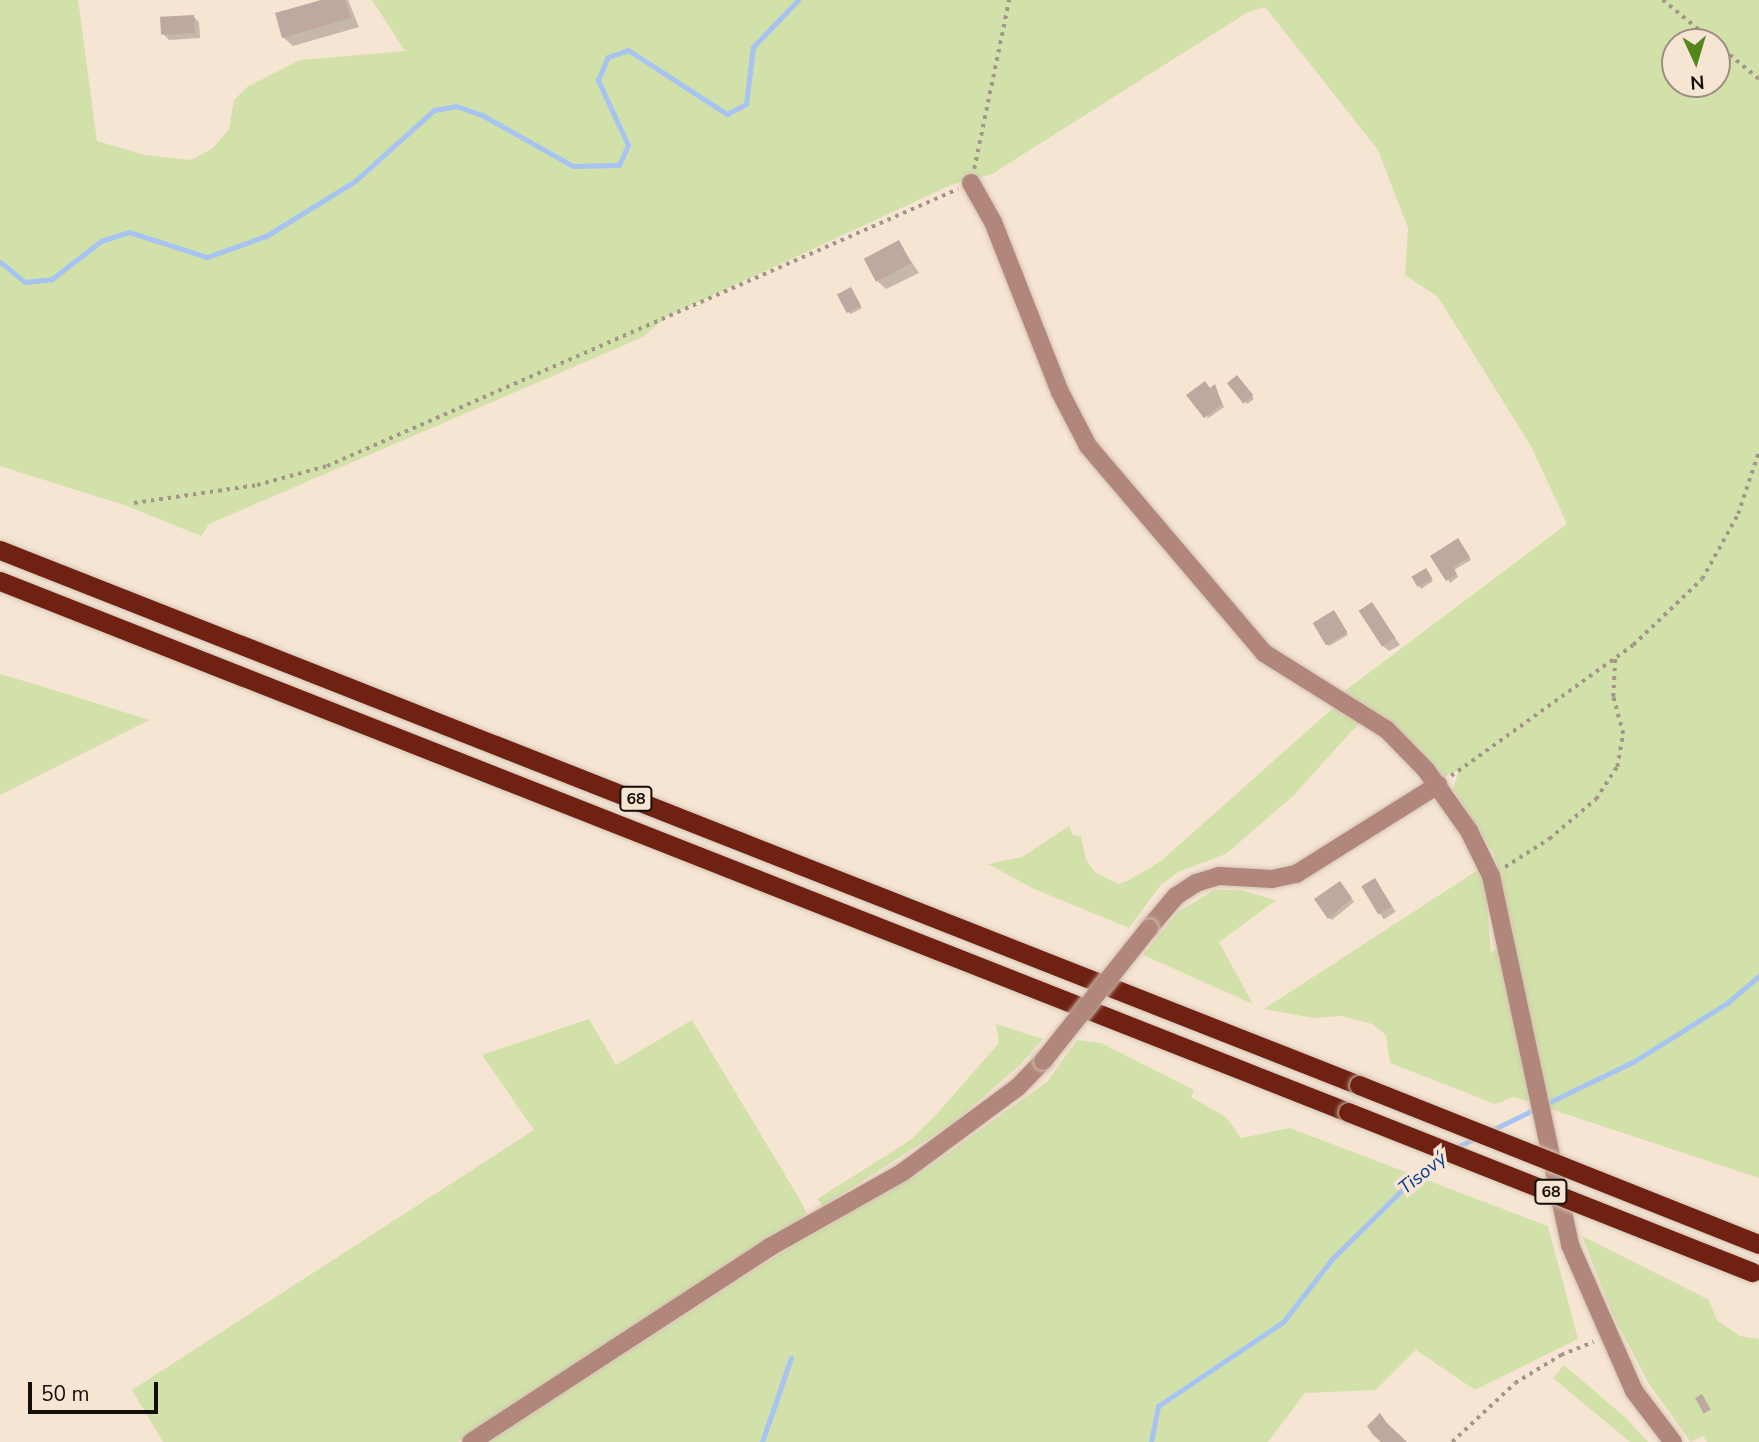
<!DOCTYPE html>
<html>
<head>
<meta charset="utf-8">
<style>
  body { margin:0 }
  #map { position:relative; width:1759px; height:1442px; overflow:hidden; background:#f7e5d4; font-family:"Nunito Sans",sans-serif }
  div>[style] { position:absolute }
  .green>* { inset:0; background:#d1e1a9 }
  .shadow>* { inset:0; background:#0003; transform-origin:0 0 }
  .stream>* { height:5px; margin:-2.5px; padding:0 2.5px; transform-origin:2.5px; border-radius:2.5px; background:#a6c3f1 }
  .building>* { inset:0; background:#bfa8a0; transform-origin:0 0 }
  .path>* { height:3.5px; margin-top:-1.75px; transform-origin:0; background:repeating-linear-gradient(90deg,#a39588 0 3.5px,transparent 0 8.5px) }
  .roads { filter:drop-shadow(0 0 2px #d3c3b3) drop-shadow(0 0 2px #d3c3b3) }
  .minor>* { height:18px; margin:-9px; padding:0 9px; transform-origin:9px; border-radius:9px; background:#b1877c }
  .trunk>* { height:19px; margin:-9.5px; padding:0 9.5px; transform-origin:9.5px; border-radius:9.5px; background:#6f2212 }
  .bridges { filter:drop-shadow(0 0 2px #d3c3b3) drop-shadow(0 0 2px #d3c3b3) }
  .minor-bridge>* { height:18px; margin:-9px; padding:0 9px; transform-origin:9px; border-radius:9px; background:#b1877c }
  .trunk-bridge>* { height:19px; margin:-9.5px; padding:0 9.5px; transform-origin:9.5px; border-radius:9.5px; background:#6f2212 }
  span { translate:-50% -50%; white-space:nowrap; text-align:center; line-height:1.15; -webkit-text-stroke:7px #f7e5d4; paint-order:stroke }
  .shield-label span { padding:2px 5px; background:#f7e5d4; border:2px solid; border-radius:5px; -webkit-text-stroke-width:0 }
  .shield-label { font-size:16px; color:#140e08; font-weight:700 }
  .water-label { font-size:19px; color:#023d91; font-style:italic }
  .north { position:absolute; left:1661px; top:28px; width:70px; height:70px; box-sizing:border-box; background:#f7e5d4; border:2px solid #9c8f82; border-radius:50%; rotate:176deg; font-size:19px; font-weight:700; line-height:28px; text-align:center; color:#140e08 }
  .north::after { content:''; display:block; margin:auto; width:24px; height:32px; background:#53861b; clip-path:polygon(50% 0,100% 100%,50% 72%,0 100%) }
  .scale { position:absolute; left:28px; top:1382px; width:130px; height:32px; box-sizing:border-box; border:4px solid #140e08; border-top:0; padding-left:9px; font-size:21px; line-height:24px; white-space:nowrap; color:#140e08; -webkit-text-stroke:5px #f7e5d4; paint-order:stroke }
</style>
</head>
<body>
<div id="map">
  <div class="green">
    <i style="clip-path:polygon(evenodd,0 0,78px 0,97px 141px,145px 155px,191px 160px,213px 148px,229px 129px,234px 100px,247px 87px,300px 60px,405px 51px,372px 0,1759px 0,1759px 1178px,1514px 1097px,1495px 1104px,1390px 1063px,1386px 1035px,1372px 1024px,1342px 1016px,1313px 1018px,1264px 1009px,1478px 870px,1486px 894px,1491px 953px,1514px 935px,1494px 854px,1453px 789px,1459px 770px,1443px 777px,1406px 738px,1342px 693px,1567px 524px,1532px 448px,1438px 297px,1405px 275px,1408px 228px,1378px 150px,1265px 7px,1248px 12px,992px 174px,951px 185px,666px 317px,643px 337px,209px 524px,201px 536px,124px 505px,0 466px,0 0,1675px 42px,1717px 42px,1717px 84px,1675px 84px,1675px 42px)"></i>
    <i style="clip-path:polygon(0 674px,41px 686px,149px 720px,0 795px)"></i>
    <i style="clip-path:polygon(1334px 707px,1360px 722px,1294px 795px,1226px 854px,1178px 872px,1160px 886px,1129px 928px,1032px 888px,988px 864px,1022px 857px,1069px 826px,1073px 835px,1081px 836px,1086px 860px,1096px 873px,1119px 884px,1131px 879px,1161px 861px)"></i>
    <i style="clip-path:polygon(1214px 890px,1240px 890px,1276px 900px,1219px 942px,1253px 1004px,1143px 955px,1178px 912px)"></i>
    <i style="clip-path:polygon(589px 1019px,616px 1065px,692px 1020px,799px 1198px,806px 1212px,802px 1218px,458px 1442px,163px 1442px,132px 1390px,534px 1130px,482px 1055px)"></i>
    <i style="clip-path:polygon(996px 1024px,1043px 1039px,1020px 1065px,953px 1123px,823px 1206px,817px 1199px,909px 1141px,934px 1117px,999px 1043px)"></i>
    <i style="clip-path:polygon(1077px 1040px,1101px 1043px,1194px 1090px,1191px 1097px,1226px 1117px,1241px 1138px,1290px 1128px,1548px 1226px,1578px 1339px,1475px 1390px,1416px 1350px,1376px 1390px,1305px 1393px,1268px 1442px,488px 1442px,787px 1249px,919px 1174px,1047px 1082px)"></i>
    <i style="clip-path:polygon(1582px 1236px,1709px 1300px,1717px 1320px,1740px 1336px,1759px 1339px,1759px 1442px,1707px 1442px,1703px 1436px,1691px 1442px,1649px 1384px,1613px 1315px)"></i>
    <i style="clip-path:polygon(1564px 1365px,1626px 1418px,1648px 1442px,1630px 1442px,1553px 1378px)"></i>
  </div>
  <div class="shadow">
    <i style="clip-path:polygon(327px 0,348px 0,359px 27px,293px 46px,283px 37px)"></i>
    <i style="clip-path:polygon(193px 16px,199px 22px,200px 38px,169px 40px,163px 34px)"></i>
    <i style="clip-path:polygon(899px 243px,919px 273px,886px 289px,876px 280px)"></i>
    <i style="clip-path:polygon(853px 292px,862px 308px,851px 314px,848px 312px)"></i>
    <i style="clip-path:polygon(1237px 377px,1254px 399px,1247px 404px,1229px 383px)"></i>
    <i style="clip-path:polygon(1215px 387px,1224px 407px,1207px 419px,1210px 391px)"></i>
    <i style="clip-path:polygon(1460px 543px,1471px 560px,1454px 570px,1458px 577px,1450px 583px,1433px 556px)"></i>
    <i style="clip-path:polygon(1428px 573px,1433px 581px,1421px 589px,1419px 586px)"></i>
    <i style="clip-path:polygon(1372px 604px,1400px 645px,1389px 651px,1383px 646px)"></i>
    <i style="clip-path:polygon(1336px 614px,1348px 635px,1329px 646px,1326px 643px)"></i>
    <i style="left:1375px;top:880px;width:38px;height:14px;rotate:57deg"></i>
    <i style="clip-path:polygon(1342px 885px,1354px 902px,1332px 920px,1329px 918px)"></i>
  </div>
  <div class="stream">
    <i style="left:0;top:262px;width:32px;rotate:39deg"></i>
    <i style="left:25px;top:282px;width:27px;rotate:-6deg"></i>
    <i style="left:52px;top:279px;width:62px;rotate:-37.8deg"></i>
    <i style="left:101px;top:241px;width:29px;rotate:-18deg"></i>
    <i style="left:129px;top:232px;width:82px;rotate:17.8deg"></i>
    <i style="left:207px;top:257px;width:63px;rotate:-19.6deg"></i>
    <i style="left:266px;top:236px;width:105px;rotate:-31.7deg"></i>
    <i style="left:355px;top:181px;width:106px;rotate:-41.9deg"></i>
    <i style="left:434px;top:110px;width:22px;rotate:-10deg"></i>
    <i style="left:456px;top:106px;width:28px;rotate:19deg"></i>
    <i style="left:482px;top:115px;width:104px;rotate:29.3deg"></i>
    <i style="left:573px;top:166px;width:46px;rotate:-1.2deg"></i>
    <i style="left:619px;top:165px;width:22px;rotate:-66deg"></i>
    <i style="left:628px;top:145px;width:72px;rotate:-114.8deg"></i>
    <i style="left:598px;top:80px;width:25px;rotate:-67deg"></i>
    <i style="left:608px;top:57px;width:21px;rotate:-19deg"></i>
    <i style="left:628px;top:50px;width:118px;rotate:32.9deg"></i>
    <i style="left:727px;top:114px;width:21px;rotate:-28deg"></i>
    <i style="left:746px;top:104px;width:57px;rotate:-83deg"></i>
    <i style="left:753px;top:47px;width:65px;rotate:-46.2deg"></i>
    <i style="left:1490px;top:1131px;width:159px;rotate:-25.8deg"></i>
    <i style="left:1633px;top:1062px;width:111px;rotate:-32.1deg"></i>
    <i style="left:1727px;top:1003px;width:42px;rotate:-40.2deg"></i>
    <i style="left:1455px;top:1148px;width:25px;rotate:-26deg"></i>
    <i style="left:762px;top:1442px;width:89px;rotate:-71deg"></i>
    <i style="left:1151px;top:1442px;width:37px;rotate:-79deg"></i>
    <i style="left:1158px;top:1406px;width:151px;rotate:-33.9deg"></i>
    <i style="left:1283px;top:1322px;width:80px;rotate:-52.1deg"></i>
    <i style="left:1332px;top:1259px;width:104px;rotate:-44.6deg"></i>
    <i style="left:1406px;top:1186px;width:49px;rotate:-37.6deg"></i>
  </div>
  <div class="building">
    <i style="clip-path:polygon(321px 0,345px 0,351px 18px,282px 38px,275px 13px)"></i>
    <i style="left:194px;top:15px;width:18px;height:34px;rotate:87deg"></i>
    <i style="left:899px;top:240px;width:26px;height:40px;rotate:62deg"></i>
    <i style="left:851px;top:287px;width:21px;height:16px;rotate:62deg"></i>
    <i style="left:1237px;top:375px;width:26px;height:13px;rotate:51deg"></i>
    <i style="clip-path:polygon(1205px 381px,1210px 388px,1215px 384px,1222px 404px,1204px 418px,1186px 395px)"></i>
    <i style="clip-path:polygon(1458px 538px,1470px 557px,1453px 567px,1457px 574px,1446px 581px,1430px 556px)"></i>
    <i style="left:1426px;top:568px;width:12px;height:17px;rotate:59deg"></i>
    <i style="left:1372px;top:602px;width:43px;height:16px;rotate:57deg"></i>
    <i style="left:1334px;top:610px;width:26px;height:25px;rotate:59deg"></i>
    <i style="left:1375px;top:878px;width:33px;height:16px;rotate:59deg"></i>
    <i style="clip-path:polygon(1340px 881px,1352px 898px,1328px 919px,1314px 899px)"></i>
    <i style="left:1702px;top:1394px;width:18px;height:8px;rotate:61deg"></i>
    <i style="clip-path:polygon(1380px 1413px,1386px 1422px,1407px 1442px,1381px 1442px,1373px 1435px,1367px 1426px)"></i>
  </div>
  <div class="path">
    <i style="left:1663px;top:0;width:66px;rotate:39.5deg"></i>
    <i style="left:1717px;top:44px;width:55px;rotate:39.8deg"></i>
    <i style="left:974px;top:169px;width:173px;rotate:-78.3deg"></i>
    <i style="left:134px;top:503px;width:124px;rotate:-8.3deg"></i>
    <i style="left:257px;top:485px;width:73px;rotate:-15.2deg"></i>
    <i style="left:327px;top:466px;width:689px;rotate:-23.7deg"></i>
    <i style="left:1451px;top:776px;width:224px;rotate:-35.7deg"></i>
    <i style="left:1633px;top:645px;width:95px;rotate:-43.7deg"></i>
    <i style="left:1702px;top:579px;width:74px;rotate:-61deg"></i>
    <i style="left:1738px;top:514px;width:66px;rotate:-71.6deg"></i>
    <i style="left:1505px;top:867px;width:52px;rotate:-32.5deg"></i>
    <i style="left:1549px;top:839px;width:62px;rotate:-40.4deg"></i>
    <i style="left:1596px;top:799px;width:38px;rotate:-57deg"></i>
    <i style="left:1617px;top:767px;width:34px;rotate:-80deg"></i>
    <i style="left:1623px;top:734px;width:38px;rotate:-105deg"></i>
    <i style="left:1613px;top:697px;width:40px;rotate:-87.1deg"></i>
    <i style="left:1452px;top:1442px;width:86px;rotate:-43.1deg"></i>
    <i style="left:1515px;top:1383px;width:54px;rotate:-31.3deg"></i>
    <i style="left:1561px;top:1355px;width:35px;rotate:-22deg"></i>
  </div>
  <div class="roads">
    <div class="minor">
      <i style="left:971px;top:183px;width:45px;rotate:60.6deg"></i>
      <i style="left:993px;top:222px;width:183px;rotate:68.5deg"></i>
      <i style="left:1060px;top:392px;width:61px;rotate:62.6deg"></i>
      <i style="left:1088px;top:446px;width:272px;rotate:49.6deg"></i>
      <i style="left:1264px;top:653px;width:145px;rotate:32deg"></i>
      <i style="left:1387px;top:730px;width:56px;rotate:45.7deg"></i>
      <i style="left:1426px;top:770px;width:75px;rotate:54.8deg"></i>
      <i style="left:1469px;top:831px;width:50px;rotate:63.9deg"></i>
      <i style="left:1491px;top:876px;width:377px;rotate:77.9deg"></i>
      <i style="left:1570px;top:1245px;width:159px;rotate:66.3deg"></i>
      <i style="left:1634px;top:1391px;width:64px;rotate:52.6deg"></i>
      <i style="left:1149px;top:928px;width:42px;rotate:-49.8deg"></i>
      <i style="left:1176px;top:896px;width:24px;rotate:-33deg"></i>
      <i style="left:1196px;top:883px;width:24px;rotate:-17deg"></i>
      <i style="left:1219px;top:876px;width:53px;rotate:3.2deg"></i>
      <i style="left:1272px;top:879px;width:25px;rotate:-12deg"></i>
      <i style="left:1296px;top:874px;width:168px;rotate:-32.1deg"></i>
      <i style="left:471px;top:1442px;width:357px;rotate:-33.1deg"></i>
      <i style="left:770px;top:1247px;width:153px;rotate:-29.4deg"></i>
      <i style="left:903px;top:1172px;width:143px;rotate:-36.5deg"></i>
      <i style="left:1018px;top:1087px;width:36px;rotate:-46deg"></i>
    </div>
    <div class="trunk">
      <i style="left:0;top:550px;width:1461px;rotate:21.49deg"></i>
      <i style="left:0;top:581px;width:1449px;rotate:21.5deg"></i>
    </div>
  </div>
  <div class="bridges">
    <div class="minor-bridge">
      <i style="left:1043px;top:1061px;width:170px;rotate:-51.4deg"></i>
    </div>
    <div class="trunk-bridge">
      <i style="left:1359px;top:1085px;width:430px;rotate:21.7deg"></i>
      <i style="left:1348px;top:1112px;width:435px;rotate:21.6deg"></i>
    </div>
  </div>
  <div class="shield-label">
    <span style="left:636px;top:799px">68</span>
    <span style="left:1551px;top:1192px">68</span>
  </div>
  <div class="water-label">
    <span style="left:1423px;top:1174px;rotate:-39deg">Tisový</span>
  </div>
  <div class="north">N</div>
  <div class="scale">50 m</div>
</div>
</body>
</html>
